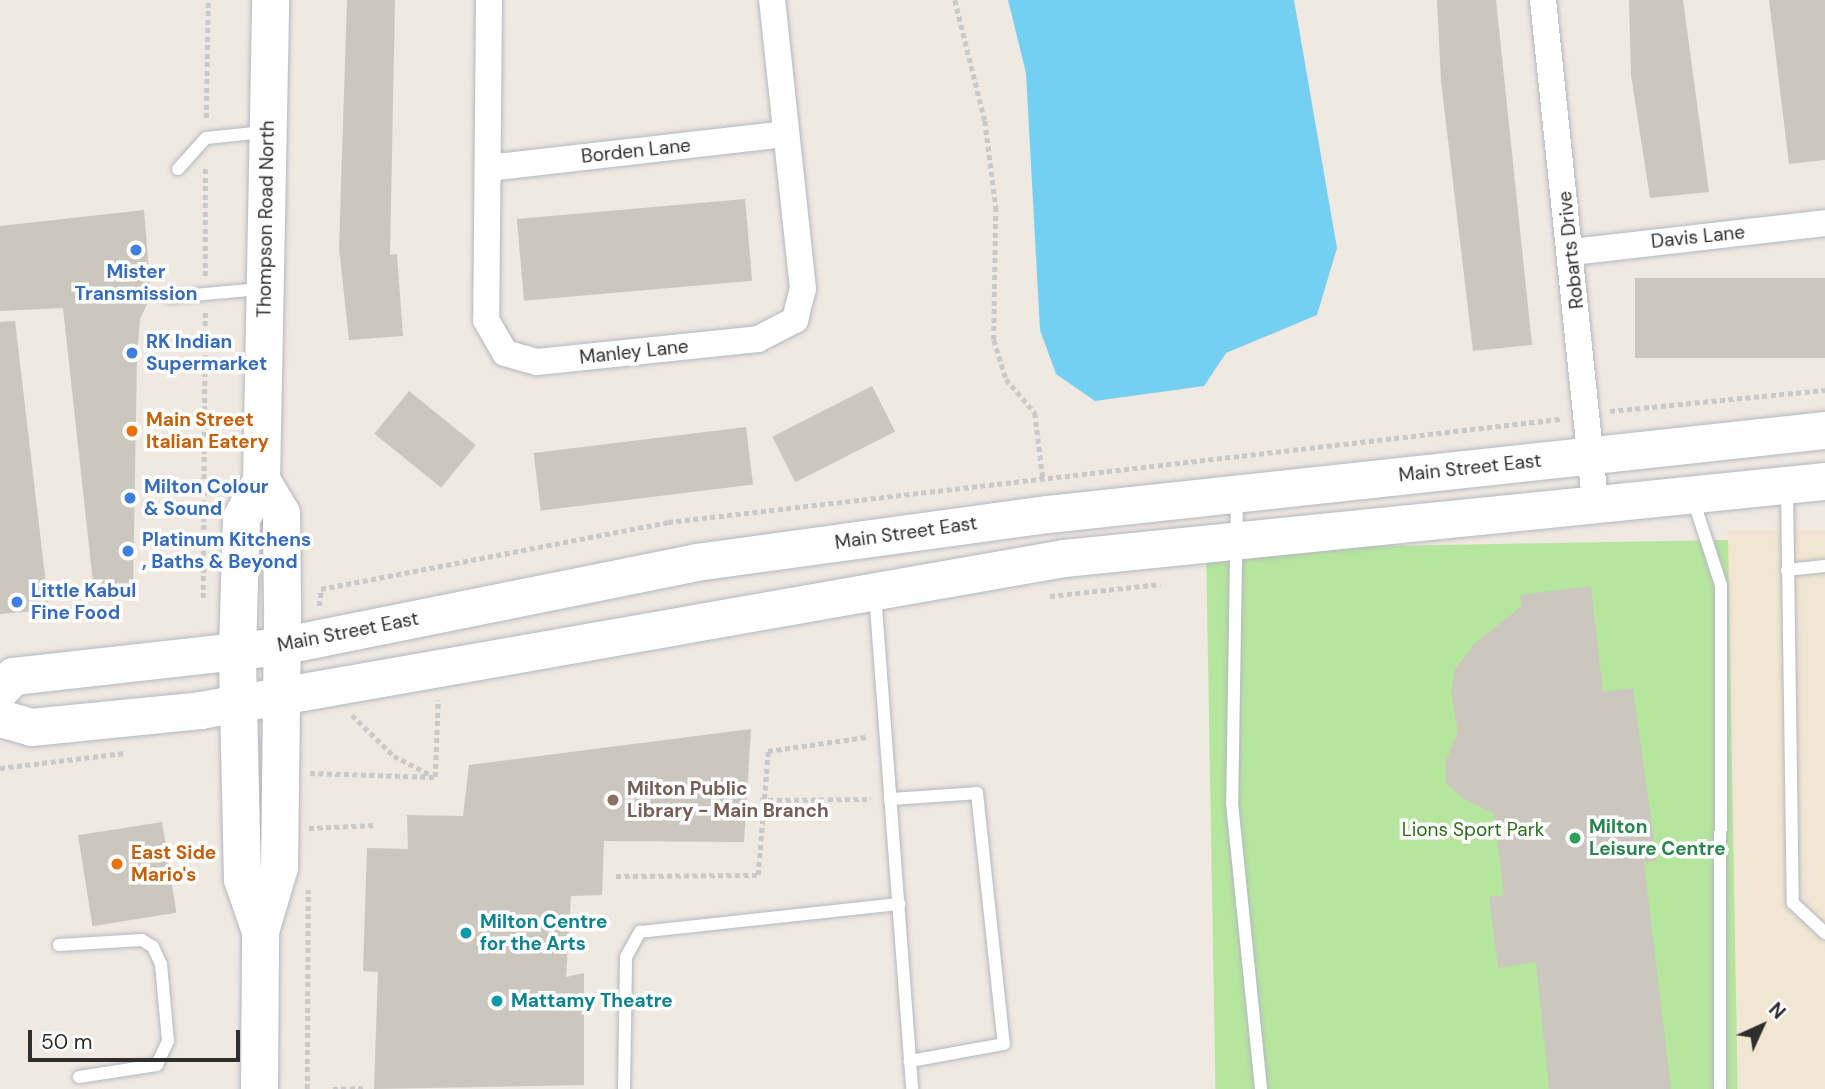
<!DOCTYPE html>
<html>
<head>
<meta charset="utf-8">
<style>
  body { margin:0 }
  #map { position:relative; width:1825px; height:1089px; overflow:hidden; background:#efe9e1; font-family:"DM Sans",sans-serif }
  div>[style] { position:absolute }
  .education>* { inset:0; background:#f0e6d1; transform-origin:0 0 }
  .green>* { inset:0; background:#b6e59e; transform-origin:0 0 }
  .water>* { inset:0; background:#75cff0 }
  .building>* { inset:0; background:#cbc7bf; transform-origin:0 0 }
  .path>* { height:4.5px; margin-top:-2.25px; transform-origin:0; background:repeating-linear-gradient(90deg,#c9c9c9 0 5px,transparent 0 8.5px) }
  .roads { filter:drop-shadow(0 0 2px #b4b7c1) drop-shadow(0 0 2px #b4b7c1) }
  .service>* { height:12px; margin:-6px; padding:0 6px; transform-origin:6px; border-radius:6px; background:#fff }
  .minor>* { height:26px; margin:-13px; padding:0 13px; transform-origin:13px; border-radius:13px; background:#fff }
  .secondary>* { height:37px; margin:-18.5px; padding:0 18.5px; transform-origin:18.5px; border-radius:18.5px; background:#fff }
  .dots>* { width:19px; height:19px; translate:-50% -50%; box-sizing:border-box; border:4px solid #fff; border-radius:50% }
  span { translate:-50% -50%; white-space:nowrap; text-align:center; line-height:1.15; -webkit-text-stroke:7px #fff; paint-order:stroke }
  .street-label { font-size:19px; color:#2e2e2e }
  .shop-label { font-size:19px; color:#366cbe; font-weight:700 }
  .left { translate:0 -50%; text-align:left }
  .food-label { font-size:19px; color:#c56008; font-weight:700 }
  .education-label { font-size:19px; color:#785e54; font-weight:700 }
  .leisure-label { font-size:19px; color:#27864d; font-weight:700 }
  .park-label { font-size:19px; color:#2c6e1b }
  .culture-label { font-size:19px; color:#0d838f; font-weight:700 }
  .north { position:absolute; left:1727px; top:991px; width:70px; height:70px; -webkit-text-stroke:5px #fff; paint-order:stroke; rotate:45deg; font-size:19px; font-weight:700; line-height:28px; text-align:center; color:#2e2e2e }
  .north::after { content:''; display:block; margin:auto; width:24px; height:32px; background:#2e2e2e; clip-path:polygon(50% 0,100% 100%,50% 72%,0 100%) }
  .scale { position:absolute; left:28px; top:1030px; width:212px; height:32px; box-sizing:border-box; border:4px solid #2e2e2e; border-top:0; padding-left:9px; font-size:21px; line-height:24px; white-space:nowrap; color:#2e2e2e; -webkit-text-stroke:5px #fff; paint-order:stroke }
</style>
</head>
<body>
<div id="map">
  <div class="education">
    <i style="left:1825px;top:530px;width:559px;height:98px;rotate:90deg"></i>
  </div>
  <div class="green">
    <i style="left:1728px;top:540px;width:549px;height:522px;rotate:89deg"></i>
  </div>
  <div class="water">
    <i style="clip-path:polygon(1008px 0,1294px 0,1337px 248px,1317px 315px,1226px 353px,1204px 386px,1095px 401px,1056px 374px,1040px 330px,1026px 73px)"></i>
  </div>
  <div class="building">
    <i style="clip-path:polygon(347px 0,395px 0,390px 255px,397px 254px,403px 336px,349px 340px,339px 248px)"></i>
    <i style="clip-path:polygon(1437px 0,1496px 0,1532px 345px,1473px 351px,1441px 81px)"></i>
    <i style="clip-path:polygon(1629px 0,1683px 0,1709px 192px,1650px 198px,1631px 75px)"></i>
    <i style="clip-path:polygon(1769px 0,1825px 0,1825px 160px,1789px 164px)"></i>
    <i style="left:745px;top:199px;width:82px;height:229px;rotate:85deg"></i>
    <i style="clip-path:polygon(144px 210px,151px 296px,140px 319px,137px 355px,133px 595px,95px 601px,63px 308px,0 311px,0 226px)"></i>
    <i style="left:1825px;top:278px;width:80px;height:190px;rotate:90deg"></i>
    <i style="clip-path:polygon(15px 321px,49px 610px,0 614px,0 322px)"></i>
    <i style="left:872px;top:386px;width:51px;height:112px;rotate:63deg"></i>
    <i style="left:409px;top:391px;width:86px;height:55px;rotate:39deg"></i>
    <i style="left:746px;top:427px;width:58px;height:214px;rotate:83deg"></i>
    <i style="clip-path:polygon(1591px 586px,1603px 692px,1633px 688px,1657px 862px,1644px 862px,1671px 1089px,1549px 1089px,1536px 962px,1498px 968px,1489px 897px,1504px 895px,1494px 814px,1462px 798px,1446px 783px,1445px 763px,1458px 732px,1451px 692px,1455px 669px,1476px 642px,1522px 606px,1520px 595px)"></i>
    <i style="clip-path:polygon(751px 729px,744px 842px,604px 841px,602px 895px,571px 896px,566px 977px,584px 973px,584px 1085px,374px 1089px,378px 972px,363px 971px,367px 848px,408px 849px,407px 815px,463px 816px,469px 765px)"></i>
    <i style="left:162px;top:822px;width:92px;height:85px;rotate:81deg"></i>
  </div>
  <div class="path">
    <i style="left:955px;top:0;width:125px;rotate:76.1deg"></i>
    <i style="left:985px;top:121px;width:87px;rotate:82.7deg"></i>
    <i style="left:996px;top:207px;width:133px;rotate:90.9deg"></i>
    <i style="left:994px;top:340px;width:41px;rotate:72.9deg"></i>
    <i style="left:1006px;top:379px;width:45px;rotate:49.5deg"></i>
    <i style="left:1035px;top:413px;width:66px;rotate:83.1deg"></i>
    <i style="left:206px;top:118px;width:118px;rotate:-89deg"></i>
    <i style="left:205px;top:276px;width:107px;rotate:-90deg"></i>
    <i style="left:1610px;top:411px;width:216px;rotate:-5.6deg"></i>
    <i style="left:1050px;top:596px;width:111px;rotate:-6.2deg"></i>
    <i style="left:203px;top:598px;width:286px;rotate:-89.6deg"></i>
    <i style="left:319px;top:606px;width:17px;rotate:-83deg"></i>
    <i style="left:321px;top:589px;width:353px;rotate:-10.9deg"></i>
    <i style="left:668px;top:522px;width:898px;rotate:-6.59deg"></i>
    <i style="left:352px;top:715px;width:59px;rotate:44.3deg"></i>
    <i style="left:394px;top:756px;width:42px;rotate:27.2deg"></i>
    <i style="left:0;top:768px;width:125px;rotate:-6.9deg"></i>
    <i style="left:310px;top:773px;width:125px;rotate:1.8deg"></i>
    <i style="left:435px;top:777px;width:77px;rotate:-87.8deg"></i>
    <i style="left:760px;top:800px;width:111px;rotate:-0.5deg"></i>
    <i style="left:309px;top:828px;width:68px;rotate:-2.5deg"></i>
    <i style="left:616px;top:876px;width:142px;rotate:-0.4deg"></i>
    <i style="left:758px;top:875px;width:124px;rotate:-85.4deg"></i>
    <i style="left:768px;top:751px;width:99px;rotate:-8.1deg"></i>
    <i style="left:307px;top:1089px;width:199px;rotate:-89.7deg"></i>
    <i style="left:333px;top:1089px;width:32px;rotate:-2deg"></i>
  </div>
  <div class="roads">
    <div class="service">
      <i style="left:178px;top:169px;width:42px;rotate:-47.9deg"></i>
      <i style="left:206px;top:138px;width:58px;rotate:-5.9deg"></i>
      <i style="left:171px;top:297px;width:90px;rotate:-5.1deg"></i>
      <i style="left:1787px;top:489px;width:414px;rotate:89.2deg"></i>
      <i style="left:1793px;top:903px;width:44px;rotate:43.2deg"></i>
      <i style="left:1237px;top:497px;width:306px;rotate:90.9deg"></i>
      <i style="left:1232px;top:803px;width:287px;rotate:84.2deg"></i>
      <i style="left:1693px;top:499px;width:90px;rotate:72deg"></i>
      <i style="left:1721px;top:585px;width:504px;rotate:90.11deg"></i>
      <i style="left:1787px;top:570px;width:38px;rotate:-6deg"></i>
      <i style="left:875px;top:594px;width:496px;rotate:85.7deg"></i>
      <i style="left:890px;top:799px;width:87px;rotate:-3.9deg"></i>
      <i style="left:977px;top:793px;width:252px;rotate:83.9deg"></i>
      <i style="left:1004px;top:1044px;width:96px;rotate:169.7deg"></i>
      <i style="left:59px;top:945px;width:83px;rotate:-3.4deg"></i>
      <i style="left:142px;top:940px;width:13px;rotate:32deg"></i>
      <i style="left:153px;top:947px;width:19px;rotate:65deg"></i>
      <i style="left:161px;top:964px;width:77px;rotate:84.8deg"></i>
      <i style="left:168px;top:1041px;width:26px;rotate:115deg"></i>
      <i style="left:157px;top:1065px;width:79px;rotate:171.3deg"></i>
      <i style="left:624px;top:1089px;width:132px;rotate:-89.1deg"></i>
      <i style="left:626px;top:957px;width:29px;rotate:-61deg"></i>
      <i style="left:640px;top:932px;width:261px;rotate:-6.2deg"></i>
    </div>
    <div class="minor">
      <i style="left:489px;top:0;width:320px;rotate:90.5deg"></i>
      <i style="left:486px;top:320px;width:38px;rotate:60deg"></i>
      <i style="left:505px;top:353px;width:33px;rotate:16deg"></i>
      <i style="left:537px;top:362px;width:222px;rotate:-5.9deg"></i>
      <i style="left:758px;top:339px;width:42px;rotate:-27.2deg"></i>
      <i style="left:795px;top:320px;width:32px;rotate:-76deg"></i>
      <i style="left:803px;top:289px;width:291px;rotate:-96.1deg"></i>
      <i style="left:1543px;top:0;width:504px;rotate:84.07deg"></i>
      <i style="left:488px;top:168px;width:299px;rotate:-6.5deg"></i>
      <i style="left:1572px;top:252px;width:255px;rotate:-6.5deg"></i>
    </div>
    <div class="secondary">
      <i style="left:0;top:690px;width:19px;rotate:-47deg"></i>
      <i style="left:13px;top:676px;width:269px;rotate:-6.4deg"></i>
      <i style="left:280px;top:646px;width:424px;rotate:-11.4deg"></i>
      <i style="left:696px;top:562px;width:355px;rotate:-7.8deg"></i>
      <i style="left:1048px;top:514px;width:782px;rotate:-6.17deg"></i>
      <i style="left:0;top:718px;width:32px;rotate:16deg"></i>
      <i style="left:31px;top:727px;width:170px;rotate:-5.7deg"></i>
      <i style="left:200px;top:710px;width:877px;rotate:-9.98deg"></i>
      <i style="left:1064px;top:558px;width:765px;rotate:-5.78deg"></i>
      <i style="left:260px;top:931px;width:55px;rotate:-109.1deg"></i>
      <i style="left:242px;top:879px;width:228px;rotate:-91.3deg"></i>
      <i style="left:237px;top:651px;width:133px;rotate:-88.3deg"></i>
      <i style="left:241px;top:518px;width:43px;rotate:-62.2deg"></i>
      <i style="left:261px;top:480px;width:480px;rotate:-88.9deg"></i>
      <i style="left:259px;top:1089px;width:158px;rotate:-89.6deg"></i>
      <i style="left:260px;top:931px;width:67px;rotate:-73.5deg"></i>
      <i style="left:279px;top:867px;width:262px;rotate:-89.3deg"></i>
      <i style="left:282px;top:605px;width:92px;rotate:-90.6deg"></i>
      <i style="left:281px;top:513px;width:39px;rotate:-121deg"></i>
    </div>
  </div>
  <div class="dots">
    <i style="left:136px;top:250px;background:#3f7fe0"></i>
    <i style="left:132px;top:353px;background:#3f7fe0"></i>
    <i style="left:132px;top:431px;background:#e8710a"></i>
    <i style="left:130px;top:498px;background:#3f7fe0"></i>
    <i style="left:128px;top:551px;background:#3f7fe0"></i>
    <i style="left:17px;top:602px;background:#3f7fe0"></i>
    <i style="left:613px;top:800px;background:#8d6e63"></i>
    <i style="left:1575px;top:838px;background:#2e9e5b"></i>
    <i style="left:117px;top:864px;background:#e8710a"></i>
    <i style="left:466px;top:933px;background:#0f9aa8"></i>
    <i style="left:497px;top:1001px;background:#0f9aa8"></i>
  </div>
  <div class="street-label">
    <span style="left:636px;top:151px;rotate:-6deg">Borden Lane</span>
    <span style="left:266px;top:219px;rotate:-89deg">Thompson Road North</span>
    <span style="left:1698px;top:237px;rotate:-6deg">Davis Lane</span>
    <span style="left:1571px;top:250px;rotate:-96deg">Robarts Drive</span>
    <span style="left:634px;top:352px;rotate:-6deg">Manley Lane</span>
    <span style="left:1470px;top:468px;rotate:-6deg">Main Street East</span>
    <span style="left:906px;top:533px;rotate:-8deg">Main Street East</span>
    <span style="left:348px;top:632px;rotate:-11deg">Main Street East</span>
  </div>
  <div class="shop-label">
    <span style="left:136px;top:283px">Mister<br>Transmission</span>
    <span class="left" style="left:146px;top:353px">RK Indian<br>Supermarket</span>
    <span class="left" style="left:144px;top:498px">Milton Colour<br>&amp; Sound</span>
    <span class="left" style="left:142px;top:551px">Platinum Kitchens<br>, Baths &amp; Beyond</span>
    <span class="left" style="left:31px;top:602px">Little Kabul<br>Fine Food</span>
  </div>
  <div class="food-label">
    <span class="left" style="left:146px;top:431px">Main Street<br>Italian Eatery</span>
    <span class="left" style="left:131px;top:864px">East Side<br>Mario's</span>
  </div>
  <div class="education-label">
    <span class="left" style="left:627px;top:800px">Milton Public<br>Library - Main Branch</span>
  </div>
  <div class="leisure-label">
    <span class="left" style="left:1589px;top:838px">Milton<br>Leisure Centre</span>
  </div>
  <div class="park-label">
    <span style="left:1473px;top:830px">Lions Sport Park</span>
  </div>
  <div class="culture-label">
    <span class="left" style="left:480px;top:933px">Milton Centre<br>for the Arts</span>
    <span class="left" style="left:511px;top:1001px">Mattamy Theatre</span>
  </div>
  <div class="north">N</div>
  <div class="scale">50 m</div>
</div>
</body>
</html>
